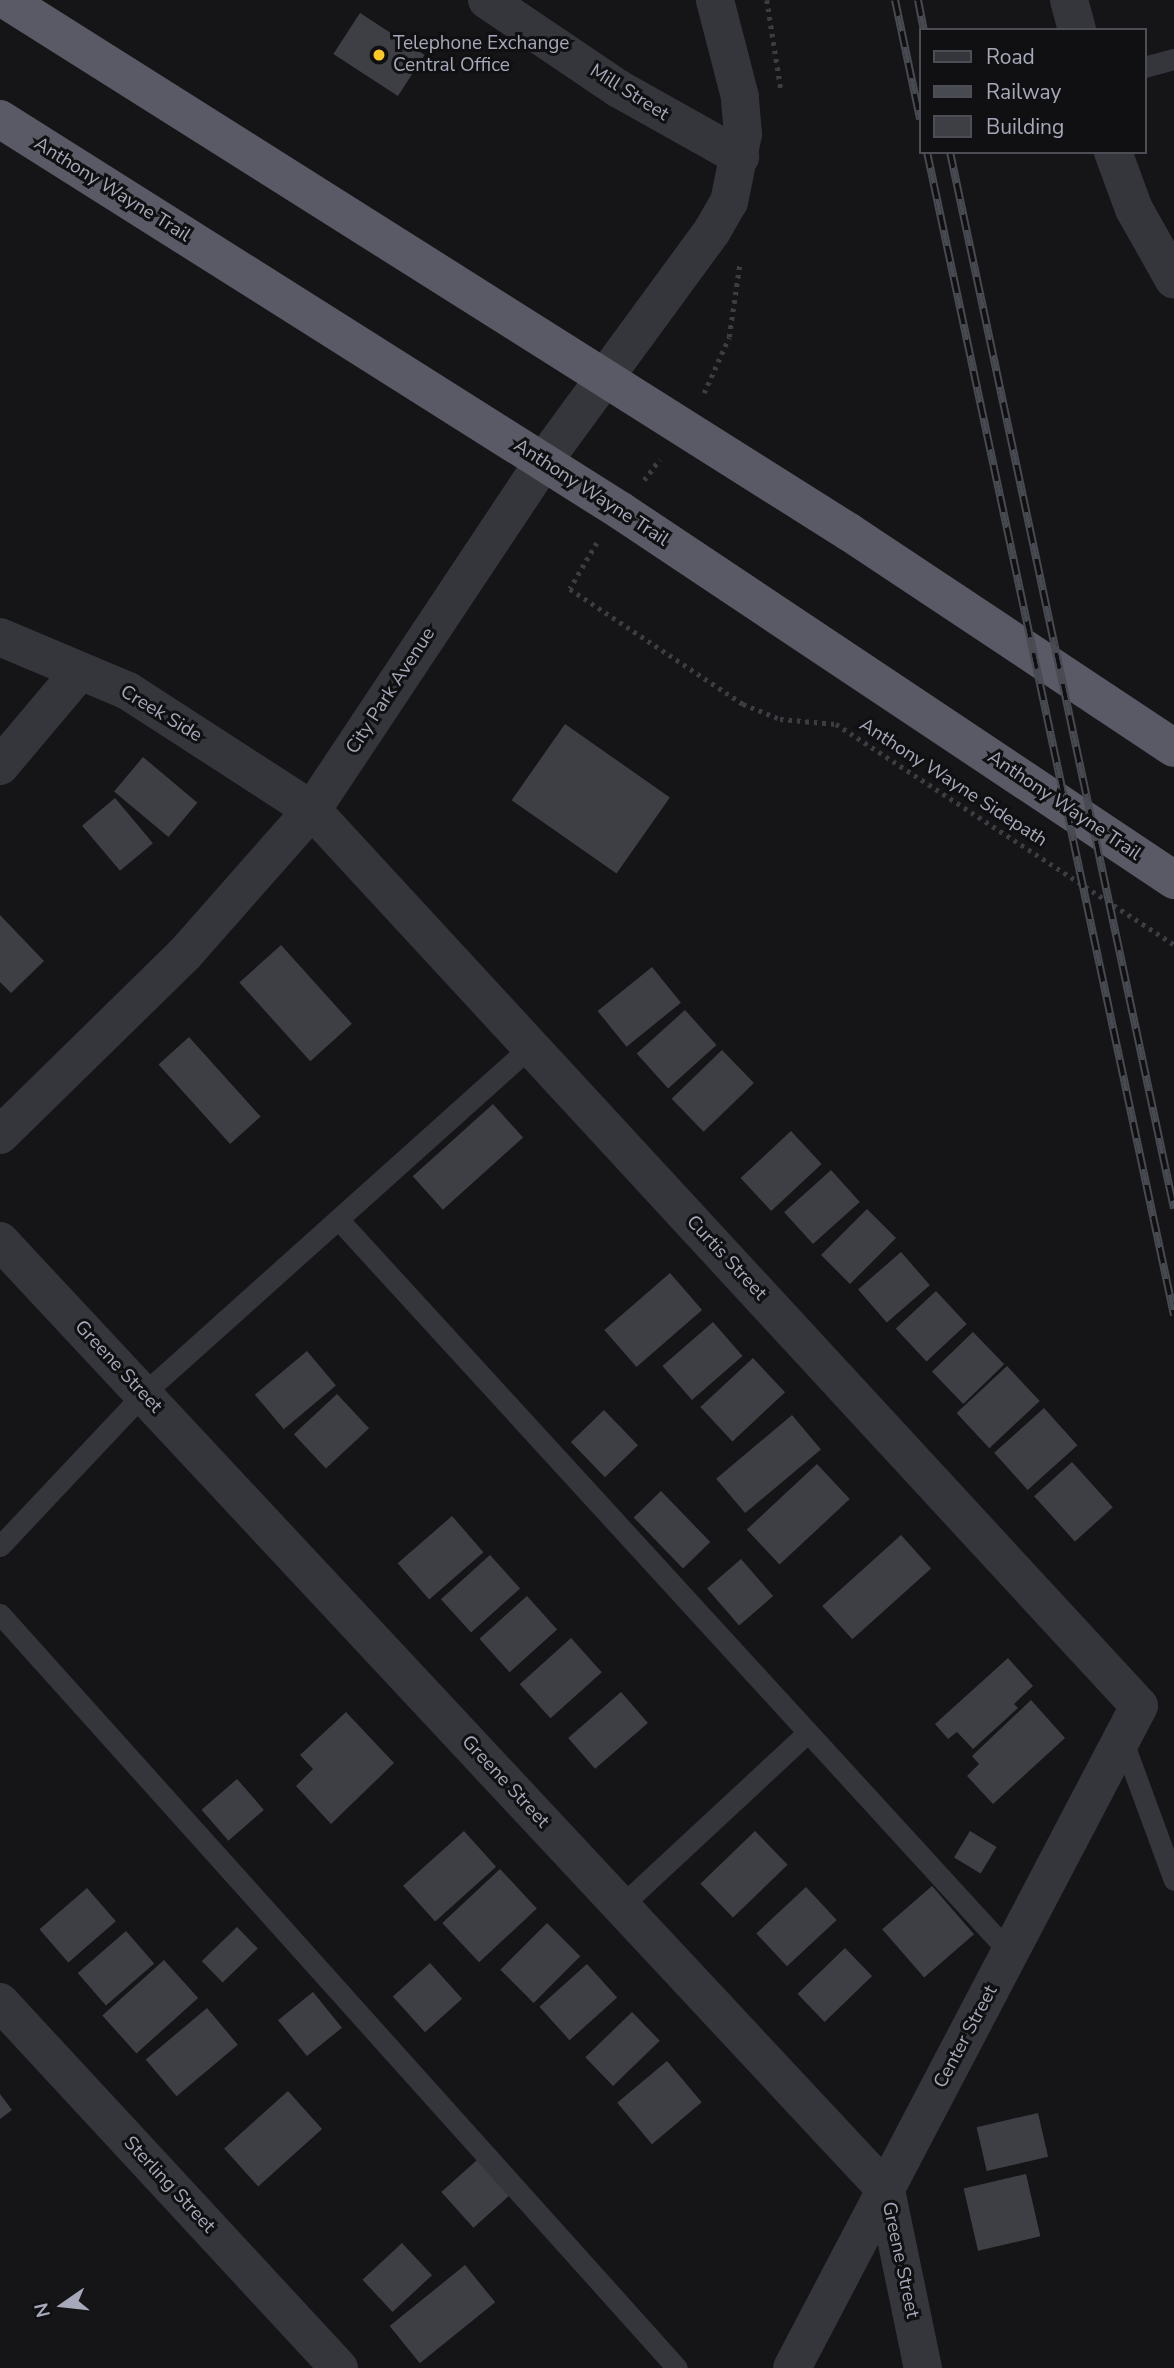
<!DOCTYPE html>
<html>
<head>
<meta charset="utf-8">
<style>
  body { margin:0 }
  #map { position:relative; width:1174px; height:2368px; overflow:hidden; background:#151517; font-family:"Nunito Sans",sans-serif }
  div>[style] { position:absolute }
  .building>* { inset:0; background:#3e3f45; transform-origin:0 0 }
  .path>* { height:4.5px; margin-top:-2.25px; transform-origin:0; background:repeating-linear-gradient(90deg,#3b3d43 0 3.5px,transparent 0 8.5px) }
  .service>* { height:21px; margin:-10.5px; padding:0 10.5px; transform-origin:10.5px; border-radius:10.5px; background:#35363c }
  .minor>* { height:38px; margin:-19px; padding:0 19px; transform-origin:19px; border-radius:19px; background:#35363c }
  .tertiary>* { height:38px; margin:-19px; padding:0 19px; transform-origin:19px; border-radius:19px; background:#35363c }
  .trunk>* { height:38px; margin:-19px; padding:0 19px; transform-origin:19px; border-radius:19px; background:#595a65 }
  .rail>* { height:8px; margin-top:-4px; transform-origin:0; background:repeating-linear-gradient(90deg,#101012 0 16px,#484a52 0 32px); box-sizing:border-box; border-block:2px solid #484a52 }
  .dots>* { width:19px; height:19px; translate:-50% -50%; box-sizing:border-box; border:4px solid #101012; border-radius:50% }
  span { translate:-50% -50%; white-space:nowrap; text-align:center; line-height:1.15; -webkit-text-stroke:6px #101012; paint-order:stroke }
  .poi-label { font-size:19px; color:#a5a9b9 }
  .left { translate:0 -50%; text-align:left }
  .street-label { font-size:19px; color:#a5a9b9 }
  .legend { position:absolute; left:919px; top:28px; width:228px; height:126px; box-sizing:border-box; background:#101012; border:2px solid #4c4d55; margin:0; padding:9px 12px; list-style:none; font-size:21px; color:#a5a9b9 }
  .legend li { display:flex; align-items:center; gap:14px; height:35px }
  .legend b { width:35px; border:2px solid #4c4d55 }
  .north { position:absolute; left:28px; top:2270px; width:70px; height:70px; -webkit-text-stroke:5px #101012; paint-order:stroke; rotate:256deg; font-size:19px; font-weight:700; line-height:28px; text-align:center; color:#a5a9b9 }
  .north::after { content:''; display:block; margin:auto; width:24px; height:32px; background:#a5a9b9; clip-path:polygon(50% 0,100% 100%,50% 72%,0 100%) }
</style>
</head>
<body>
<div id="map">
  <div class="building">
    <i style="left:360px;top:13px;width:77px;height:49px;rotate:33deg"></i>
    <i style="left:565px;top:724px;width:128px;height:93px;rotate:35deg"></i>
    <i style="left:143px;top:757px;width:71px;height:45px;rotate:40deg"></i>
    <i style="left:115px;top:798px;width:59px;height:43px;rotate:50deg"></i>
    <i style="clip-path:polygon(0 915px,44px 961px,11px 993px,0 982px)"></i>
    <i style="left:281px;top:945px;width:106px;height:56px;rotate:48deg"></i>
    <i style="left:652px;top:967px;width:46px;height:70px;rotate:51deg"></i>
    <i style="left:685px;top:1010px;width:47px;height:65px;rotate:48deg"></i>
    <i style="left:189px;top:1037px;width:107px;height:41px;rotate:48deg"></i>
    <i style="left:722px;top:1050px;width:46px;height:70px;rotate:46deg"></i>
    <i style="left:493px;top:1104px;width:45px;height:108px;rotate:48deg"></i>
    <i style="left:791px;top:1131px;width:45px;height:69px;rotate:47deg"></i>
    <i style="left:831px;top:1170px;width:43px;height:63px;rotate:48deg"></i>
    <i style="left:867px;top:1209px;width:41px;height:65px;rotate:45deg"></i>
    <i style="left:901px;top:1252px;width:44px;height:57px;rotate:49deg"></i>
    <i style="left:670px;top:1273px;width:49px;height:87px;rotate:49deg"></i>
    <i style="left:936px;top:1291px;width:45px;height:55px;rotate:47deg"></i>
    <i style="left:713px;top:1322px;width:45px;height:67px;rotate:49deg"></i>
    <i style="left:973px;top:1332px;width:45px;height:57px;rotate:46deg"></i>
    <i style="left:307px;top:1351px;width:45px;height:68px;rotate:50deg"></i>
    <i style="left:753px;top:1358px;width:47px;height:72px;rotate:47deg"></i>
    <i style="left:1007px;top:1366px;width:48px;height:69px;rotate:47deg"></i>
    <i style="left:337px;top:1394px;width:47px;height:59px;rotate:47deg"></i>
    <i style="left:1044px;top:1408px;width:50px;height:67px;rotate:48deg"></i>
    <i style="left:604px;top:1410px;width:49px;height:46px;rotate:46deg"></i>
    <i style="left:792px;top:1415px;width:45px;height:99px;rotate:50deg"></i>
    <i style="left:1072px;top:1462px;width:61px;height:51px;rotate:48deg"></i>
    <i style="left:817px;top:1464px;width:48px;height:96px;rotate:47deg"></i>
    <i style="left:661px;top:1491px;width:71px;height:38px;rotate:46deg"></i>
    <i style="left:452px;top:1516px;width:48px;height:72px;rotate:49deg"></i>
    <i style="left:901px;top:1535px;width:45px;height:106px;rotate:48deg"></i>
    <i style="left:490px;top:1555px;width:45px;height:66px;rotate:48deg"></i>
    <i style="left:741px;top:1559px;width:49px;height:45px;rotate:49deg"></i>
    <i style="left:527px;top:1596px;width:45px;height:64px;rotate:48deg"></i>
    <i style="left:571px;top:1638px;width:46px;height:69px;rotate:48deg"></i>
    <i style="clip-path:polygon(1008px 1658px,1033px 1686px,1014px 1704px,1018px 1708px,973px 1749px,957px 1732px,948px 1739px,935px 1724px)"></i>
    <i style="left:621px;top:1692px;width:41px;height:70px;rotate:49deg"></i>
    <i style="clip-path:polygon(1031px 1700px,1065px 1738px,993px 1804px,967px 1776px,979px 1764px,972px 1756px)"></i>
    <i style="clip-path:polygon(346px 1712px,394px 1763px,331px 1824px,296px 1786px,313px 1769px,300px 1755px)"></i>
    <i style="left:237px;top:1779px;width:41px;height:47px;rotate:49deg"></i>
    <i style="left:464px;top:1831px;width:48px;height:82px;rotate:48deg"></i>
    <i style="left:755px;top:1831px;width:47px;height:76px;rotate:46deg"></i>
    <i style="left:970px;top:1831px;width:31px;height:31px;rotate:31deg"></i>
    <i style="left:500px;top:1869px;width:54px;height:79px;rotate:47deg"></i>
    <i style="left:932px;top:1886px;width:64px;height:66px;rotate:49deg"></i>
    <i style="left:806px;top:1887px;width:45px;height:68px;rotate:47deg"></i>
    <i style="left:87px;top:1888px;width:44px;height:63px;rotate:49deg"></i>
    <i style="left:547px;top:1923px;width:47px;height:66px;rotate:45deg"></i>
    <i style="left:237px;top:1927px;width:30px;height:49px;rotate:46deg"></i>
    <i style="left:126px;top:1931px;width:43px;height:64px;rotate:49deg"></i>
    <i style="left:845px;top:1948px;width:39px;height:66px;rotate:46deg"></i>
    <i style="left:164px;top:1960px;width:51px;height:83px;rotate:48deg"></i>
    <i style="left:430px;top:1963px;width:48px;height:50px;rotate:48deg"></i>
    <i style="left:587px;top:1964px;width:45px;height:64px;rotate:48deg"></i>
    <i style="left:313px;top:1992px;width:46px;height:45px;rotate:51deg"></i>
    <i style="left:207px;top:2008px;width:48px;height:80px;rotate:50deg"></i>
    <i style="left:632px;top:2012px;width:40px;height:65px;rotate:46deg"></i>
    <i style="left:667px;top:2061px;width:54px;height:65px;rotate:50deg"></i>
    <i style="left:288px;top:2091px;width:51px;height:86px;rotate:48deg"></i>
    <i style="clip-path:polygon(0 2094px,12px 2110px,0 2119px)"></i>
    <i style="left:1038px;top:2113px;width:45px;height:63px;rotate:77deg"></i>
    <i style="left:477px;top:2160px;width:48px;height:48px;rotate:48deg"></i>
    <i style="left:1026px;top:2174px;width:64px;height:64px;rotate:77deg"></i>
    <i style="left:402px;top:2243px;width:44px;height:54px;rotate:47deg"></i>
    <i style="left:465px;top:2265px;width:48px;height:97px;rotate:51deg"></i>
  </div>
  <div class="path">
    <i style="left:767px;top:0;width:90px;rotate:81.1deg"></i>
    <i style="left:704px;top:393px;width:61px;rotate:-65.9deg"></i>
    <i style="left:729px;top:337px;width:76px;rotate:-81.7deg"></i>
    <i style="left:644px;top:480px;width:26px;rotate:-53deg"></i>
    <i style="left:597px;top:543px;width:53px;rotate:120.4deg"></i>
    <i style="left:570px;top:589px;width:208px;rotate:33.6deg"></i>
    <i style="left:743px;top:704px;width:40px;rotate:22deg"></i>
    <i style="left:780px;top:719px;width:56px;rotate:5.1deg"></i>
    <i style="left:836px;top:724px;width:403px;rotate:33.1deg"></i>
  </div>
  <div class="service">
    <i style="left:1144px;top:67px;width:31px;rotate:-15deg"></i>
    <i style="left:338px;top:1219px;width:995px;rotate:47.52deg"></i>
    <i style="left:0;top:1546px;width:209px;rotate:-46.7deg"></i>
    <i style="left:143px;top:1394px;width:520px;rotate:-41.88deg"></i>
    <i style="left:0;top:1614px;width:1013px;rotate:48.08deg"></i>
    <i style="left:1122px;top:1739px;width:150px;rotate:69.8deg"></i>
    <i style="left:621px;top:1906px;width:255px;rotate:-42.9deg"></i>
  </div>
  <div class="minor">
    <i style="left:487px;top:0;width:159px;rotate:34deg"></i>
    <i style="left:619px;top:89px;width:139px;rotate:29.3deg"></i>
    <i style="left:1069px;top:0;width:31px;rotate:75deg"></i>
    <i style="left:1113px;top:152px;width:61px;rotate:69.8deg"></i>
    <i style="left:1134px;top:209px;width:81px;rotate:60.6deg"></i>
    <i style="left:0;top:637px;width:139px;rotate:22.9deg"></i>
    <i style="left:128px;top:691px;width:219px;rotate:32.9deg"></i>
    <i style="left:312px;top:810px;width:1219px;rotate:47.29deg"></i>
    <i style="left:1139px;top:1706px;width:747px;rotate:117.66deg"></i>
    <i style="left:0;top:766px;width:124px;rotate:-49.9deg"></i>
    <i style="left:0;top:1241px;width:1298px;rotate:46.97deg"></i>
    <i style="left:886px;top:2190px;width:182px;rotate:78.3deg"></i>
    <i style="left:0;top:2002px;width:499px;rotate:47.2deg"></i>
  </div>
  <div class="tertiary">
    <i style="left:0;top:1135px;width:257px;rotate:-44.4deg"></i>
    <i style="left:184px;top:955px;width:193px;rotate:-48.6deg"></i>
    <i style="left:312px;top:810px;width:418px;rotate:-56.4deg"></i>
    <i style="left:543px;top:462px;width:286px;rotate:-53.8deg"></i>
    <i style="left:712px;top:231px;width:34px;rotate:-60deg"></i>
    <i style="left:729px;top:202px;width:69px;rotate:-78.4deg"></i>
    <i style="left:743px;top:134px;width:37px;rotate:-95deg"></i>
    <i style="left:740px;top:97px;width:100px;rotate:-104.5deg"></i>
  </div>
  <div class="trunk">
    <i style="left:6px;top:0;width:997px;rotate:32.26deg"></i>
    <i style="left:849px;top:532px;width:390px;rotate:33.6deg"></i>
    <i style="left:0;top:119px;width:734px;rotate:32.26deg"></i>
    <i style="left:621px;top:511px;width:665px;rotate:33.71deg"></i>
  </div>
  <div class="rail">
    <i style="left:895px;top:0;width:122px;rotate:78.1deg"></i>
    <i style="left:918px;top:0;width:31px;rotate:79deg"></i>
    <i style="left:927px;top:152px;width:1189px;rotate:78.01deg"></i>
    <i style="left:950px;top:152px;width:1080px;rotate:78.03deg"></i>
  </div>
  <div class="dots">
    <i style="left:379px;top:55px;background:#ffc825"></i>
  </div>
  <div class="poi-label">
    <span class="left" style="left:393px;top:55px">Telephone Exchange<br>Central Office</span>
  </div>
  <div class="street-label">
    <span style="left:629px;top:93px;rotate:32deg">Mill Street</span>
    <span style="left:112px;top:190px;rotate:32deg">Anthony Wayne Trail</span>
    <span style="left:591px;top:493px;rotate:33deg">Anthony Wayne Trail</span>
    <span style="left:391px;top:691px;rotate:-57deg">City Park Avenue</span>
    <span style="left:161px;top:714px;rotate:31deg">Creek Side</span>
    <span style="left:953px;top:783px;rotate:33deg">Anthony Wayne Sidepath</span>
    <span style="left:1064px;top:806px;rotate:34deg">Anthony Wayne Trail</span>
    <span style="left:726px;top:1258px;rotate:47deg">Curtis Street</span>
    <span style="left:118px;top:1367px;rotate:47deg">Greene Street</span>
    <span style="left:505px;top:1782px;rotate:47deg">Greene Street</span>
    <span style="left:966px;top:2037px;rotate:-62deg">Center Street</span>
    <span style="left:169px;top:2185px;rotate:47deg">Sterling Street</span>
    <span style="left:900px;top:2260px;rotate:78deg">Greene Street</span>
  </div>
  <ul class="legend">
  <li><b style="height:9px;background:#35363c"></b>Road</li>
  <li><b style="height:9px;background:#484a52"></b>Railway</li>
  <li><b style="height:19px;background:#3e3f45"></b>Building</li>
  </ul>
  <div class="north">N</div>
</div>
</body>
</html>
